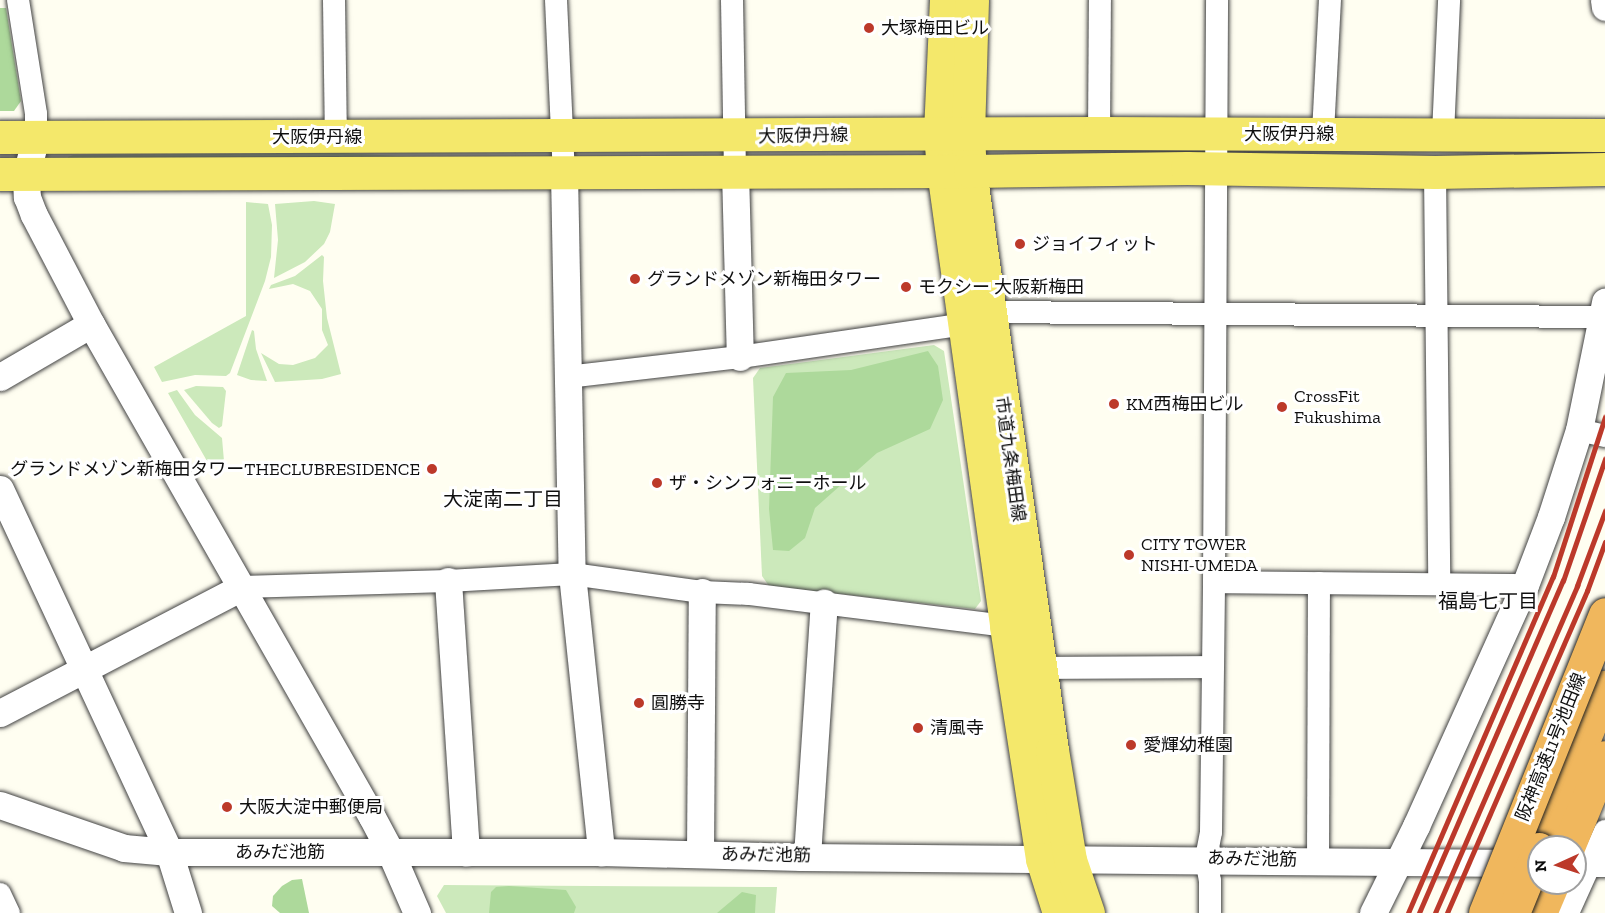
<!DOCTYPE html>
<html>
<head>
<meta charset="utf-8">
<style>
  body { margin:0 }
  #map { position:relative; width:1605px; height:913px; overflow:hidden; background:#fffef1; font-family:"Zilla Slab","Noto Sans JP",serif }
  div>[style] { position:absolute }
  .green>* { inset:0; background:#cce9bb }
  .forest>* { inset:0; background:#add99b }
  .roads { filter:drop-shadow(0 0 2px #424242) drop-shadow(0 0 2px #424242) }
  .minor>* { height:22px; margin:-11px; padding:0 11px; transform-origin:11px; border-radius:11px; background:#fff }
  .tertiary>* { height:27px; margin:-13.5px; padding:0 13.5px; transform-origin:13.5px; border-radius:13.5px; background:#fff }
  .primary>* { height:33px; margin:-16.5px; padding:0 16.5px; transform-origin:16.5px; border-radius:16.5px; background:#f4e86b }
  .motorway>* { height:33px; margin:-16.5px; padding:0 16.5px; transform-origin:16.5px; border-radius:16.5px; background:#f0b75d }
  .rail>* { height:4.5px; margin:-2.25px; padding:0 2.25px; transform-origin:2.25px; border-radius:2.25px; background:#bc392a }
  .bridges { filter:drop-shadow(0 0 2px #202020) drop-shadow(0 0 2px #202020) }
  .motorway-bridge>* { height:33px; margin:-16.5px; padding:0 16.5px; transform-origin:16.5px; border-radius:16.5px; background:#f0b75d }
  .dots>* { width:16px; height:16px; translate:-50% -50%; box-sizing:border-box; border:3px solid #fff; border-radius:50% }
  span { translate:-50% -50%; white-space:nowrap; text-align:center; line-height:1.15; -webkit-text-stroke:6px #fff; paint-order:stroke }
  .poi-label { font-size:18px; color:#0f0f0f }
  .left { translate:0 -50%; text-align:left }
  .right { translate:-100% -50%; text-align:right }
  .street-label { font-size:18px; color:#0f0f0f }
  .neighbourhood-label { font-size:20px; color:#0f0f0f }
  .north { position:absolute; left:1527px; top:835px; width:60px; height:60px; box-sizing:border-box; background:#fff; border:2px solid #9f9f9f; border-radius:50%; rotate:267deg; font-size:16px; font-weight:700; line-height:24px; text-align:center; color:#0f0f0f }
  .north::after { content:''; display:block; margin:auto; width:21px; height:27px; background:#bc392a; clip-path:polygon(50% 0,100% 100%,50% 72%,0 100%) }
</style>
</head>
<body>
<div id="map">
  <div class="green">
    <i style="clip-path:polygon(343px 153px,434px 158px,68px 159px,68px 157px,73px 155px)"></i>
    <i style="clip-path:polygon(314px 201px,335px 204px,330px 232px,324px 244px,305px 262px,274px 278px,278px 240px,275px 204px)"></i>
    <i style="clip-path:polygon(246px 202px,268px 204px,272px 225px,271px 257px,265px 281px,230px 373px,226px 376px,195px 375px,162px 382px,154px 367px,246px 316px)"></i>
    <i style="clip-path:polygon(322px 255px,324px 257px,323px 281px,327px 318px,341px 374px,322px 379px,275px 382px,261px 353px,279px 364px,293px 365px,315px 358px,328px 345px,322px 330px,322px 309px,310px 291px,293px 284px,269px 289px,271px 285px,295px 276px)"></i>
    <i style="clip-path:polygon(252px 330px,254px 331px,256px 349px,267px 381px,251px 380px,237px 375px)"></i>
    <i style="clip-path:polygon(934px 345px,944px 351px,981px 601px,975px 609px,769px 586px,762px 576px,753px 378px,760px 368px)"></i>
    <i style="clip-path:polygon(196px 386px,223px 387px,226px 391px,222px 426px,219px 428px,212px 423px,184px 390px)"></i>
    <i style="clip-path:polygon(177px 390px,195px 415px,222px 438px,224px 461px,211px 468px,168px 393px)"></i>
    <i style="clip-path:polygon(444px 885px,777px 887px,775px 913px,446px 913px,437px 896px)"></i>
  </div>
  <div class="forest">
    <i style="clip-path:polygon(0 8px,6px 8px,21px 101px,14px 111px,0 111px)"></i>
    <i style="clip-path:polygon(928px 351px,938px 366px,943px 400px,930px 429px,877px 453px,815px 508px,805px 538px,789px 551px,773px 550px,769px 509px,773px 397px,786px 373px,851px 370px)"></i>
    <i style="clip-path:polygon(302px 879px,309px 913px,280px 913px,272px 906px,273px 896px,282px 886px,292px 880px)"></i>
    <i style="clip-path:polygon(509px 886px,566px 890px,576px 907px,574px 913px,489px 913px,491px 892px,496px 887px)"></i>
    <i style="clip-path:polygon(742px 892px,756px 895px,755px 913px,717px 913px)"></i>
  </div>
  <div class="roads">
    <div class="minor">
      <i style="left:18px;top:0;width:115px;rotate:81deg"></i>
      <i style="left:36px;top:114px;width:23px;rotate:90deg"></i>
      <i style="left:334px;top:0;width:137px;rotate:89.2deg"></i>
      <i style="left:556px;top:0;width:173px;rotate:87.4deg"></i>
      <i style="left:732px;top:0;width:171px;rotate:89deg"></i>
      <i style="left:1099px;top:133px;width:133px;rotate:-89.6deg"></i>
      <i style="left:1323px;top:133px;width:133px;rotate:-87deg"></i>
      <i style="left:1443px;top:134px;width:134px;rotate:-87.4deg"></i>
      <i style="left:1435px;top:172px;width:411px;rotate:89.4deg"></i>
      <i style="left:989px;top:312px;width:615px;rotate:0.47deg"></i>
      <i style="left:567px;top:377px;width:174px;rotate:-6.6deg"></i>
      <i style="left:740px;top:357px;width:227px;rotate:-8.3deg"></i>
      <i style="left:1579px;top:430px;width:27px;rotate:13deg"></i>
      <i style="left:1214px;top:582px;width:311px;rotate:0.6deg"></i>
      <i style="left:242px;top:587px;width:206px;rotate:-1.7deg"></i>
      <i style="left:448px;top:581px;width:124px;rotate:-3.2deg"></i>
      <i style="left:572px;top:574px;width:131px;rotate:7.9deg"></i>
      <i style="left:702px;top:592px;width:47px;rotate:2.4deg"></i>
      <i style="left:749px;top:594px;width:259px;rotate:7.1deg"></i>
      <i style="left:1039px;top:668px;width:174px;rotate:-0.3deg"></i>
      <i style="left:1318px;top:860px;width:277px;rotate:-89.8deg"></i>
      <i style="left:0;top:894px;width:21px;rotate:65deg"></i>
      <i style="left:1210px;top:913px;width:32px;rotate:-90deg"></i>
      <i style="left:1210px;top:881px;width:23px;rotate:-100deg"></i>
      <i style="left:1206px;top:858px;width:26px;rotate:-79deg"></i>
      <i style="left:1211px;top:832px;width:250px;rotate:-89.3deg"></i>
      <i style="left:1214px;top:582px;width:582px;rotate:-89.7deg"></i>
      <i style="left:1568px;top:913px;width:90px;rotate:-65.7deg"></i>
    </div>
    <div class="tertiary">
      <i style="left:1604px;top:0;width:7px;rotate:82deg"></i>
      <i style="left:36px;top:137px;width:38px;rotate:105deg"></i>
      <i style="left:26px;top:174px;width:23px;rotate:88deg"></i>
      <i style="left:27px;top:197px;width:19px;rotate:69deg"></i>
      <i style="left:34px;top:215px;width:123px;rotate:62.4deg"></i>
      <i style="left:91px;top:324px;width:567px;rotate:60.32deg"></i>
      <i style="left:372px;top:817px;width:38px;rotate:62deg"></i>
      <i style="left:390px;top:851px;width:68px;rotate:66.5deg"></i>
      <i style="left:735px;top:171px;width:186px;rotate:88.5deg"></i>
      <i style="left:564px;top:173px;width:401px;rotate:88.9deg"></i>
      <i style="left:572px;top:574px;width:280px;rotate:84deg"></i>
      <i style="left:0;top:377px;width:105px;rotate:-30.2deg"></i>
      <i style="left:0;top:489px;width:400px;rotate:65deg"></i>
      <i style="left:169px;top:852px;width:64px;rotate:72.7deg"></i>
      <i style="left:448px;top:581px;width:272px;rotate:86.2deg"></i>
      <i style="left:0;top:713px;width:273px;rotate:-27.5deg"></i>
      <i style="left:0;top:805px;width:131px;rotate:19.1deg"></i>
      <i style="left:124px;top:848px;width:45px;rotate:5.1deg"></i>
      <i style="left:169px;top:852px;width:432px"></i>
      <i style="left:601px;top:852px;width:200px;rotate:1.4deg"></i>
      <i style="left:801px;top:857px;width:723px;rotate:0.48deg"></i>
      <i style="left:700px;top:853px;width:261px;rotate:-89.6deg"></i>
      <i style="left:807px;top:856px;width:254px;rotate:-86.2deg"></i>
      <i style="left:1575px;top:863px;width:30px"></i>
      <i style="left:1373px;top:913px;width:97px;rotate:-63.7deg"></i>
      <i style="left:1416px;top:826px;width:265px;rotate:-65.7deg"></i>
      <i style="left:1525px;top:585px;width:73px;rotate:-69.1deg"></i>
      <i style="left:1551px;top:517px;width:91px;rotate:-72.2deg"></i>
      <i style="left:1579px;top:430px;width:131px;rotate:-78.5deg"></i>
    </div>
    <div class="primary">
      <i style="left:946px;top:0;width:134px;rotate:92.6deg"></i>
      <i style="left:940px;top:134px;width:36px;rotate:85deg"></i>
      <i style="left:943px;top:170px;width:460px;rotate:82.1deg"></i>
      <i style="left:1006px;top:626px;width:236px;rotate:81.2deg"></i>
      <i style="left:1042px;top:859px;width:57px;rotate:72.5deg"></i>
      <i style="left:972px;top:0;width:135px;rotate:91.7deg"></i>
      <i style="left:968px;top:135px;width:36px;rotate:87deg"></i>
      <i style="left:970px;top:171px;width:585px;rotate:81.94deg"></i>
      <i style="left:1052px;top:750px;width:111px;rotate:80.7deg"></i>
      <i style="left:1070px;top:860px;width:56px;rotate:71.2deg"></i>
      <i style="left:0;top:137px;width:1099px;rotate:-0.21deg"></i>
      <i style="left:1099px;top:133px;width:506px;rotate:0.23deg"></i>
      <i style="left:0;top:174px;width:970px;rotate:-0.18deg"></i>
      <i style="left:970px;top:171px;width:217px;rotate:-0.8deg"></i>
      <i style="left:1187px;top:168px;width:248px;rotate:0.9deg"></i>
      <i style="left:1435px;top:172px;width:170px;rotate:-1deg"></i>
    </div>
    <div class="motorway">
      <i style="left:1540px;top:847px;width:173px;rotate:-67.9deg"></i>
      <i style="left:1568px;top:847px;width:97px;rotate:-67.7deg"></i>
      <i style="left:1540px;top:913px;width:33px;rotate:-67deg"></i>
    </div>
  </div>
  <div class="rail">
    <i style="left:1408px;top:913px;width:366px;rotate:-66.7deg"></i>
    <i style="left:1553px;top:577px;width:168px;rotate:-72deg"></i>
    <i style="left:1419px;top:913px;width:362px;rotate:-66.6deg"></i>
    <i style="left:1563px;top:581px;width:129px;rotate:-71deg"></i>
    <i style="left:1435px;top:913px;width:357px;rotate:-66.5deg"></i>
    <i style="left:1577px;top:586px;width:80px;rotate:-69.5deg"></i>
    <i style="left:1447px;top:913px;width:351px;rotate:-66.5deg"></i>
    <i style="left:1587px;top:591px;width:52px;rotate:-69.8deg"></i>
  </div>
  <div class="bridges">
    <div class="motorway-bridge">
      <i style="left:1485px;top:913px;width:322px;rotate:-68.1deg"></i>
      <i style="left:1513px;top:913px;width:69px;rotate:-67.9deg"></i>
    </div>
  </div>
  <div class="dots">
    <i style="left:869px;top:28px;background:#bc392a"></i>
    <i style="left:1020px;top:244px;background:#bc392a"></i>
    <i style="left:635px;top:279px;background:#bc392a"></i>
    <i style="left:906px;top:287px;background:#bc392a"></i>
    <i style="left:1114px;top:404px;background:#bc392a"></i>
    <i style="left:1282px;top:407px;background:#bc392a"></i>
    <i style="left:432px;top:469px;background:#bc392a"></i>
    <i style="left:657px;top:483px;background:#bc392a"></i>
    <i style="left:1129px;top:555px;background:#bc392a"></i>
    <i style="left:639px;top:703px;background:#bc392a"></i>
    <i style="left:918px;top:728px;background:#bc392a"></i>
    <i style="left:1131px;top:745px;background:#bc392a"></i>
    <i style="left:227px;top:807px;background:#bc392a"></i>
  </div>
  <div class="poi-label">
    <span class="left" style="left:881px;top:28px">大塚梅田ビル</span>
    <span class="left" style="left:1032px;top:244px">ジョイフィット</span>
    <span class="left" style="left:647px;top:279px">グランドメゾン新梅田タワー</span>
    <span class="left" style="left:918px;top:287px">モクシー 大阪新梅田</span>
    <span class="left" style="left:1294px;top:407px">CrossFit<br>Fukushima</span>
    <span class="left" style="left:1126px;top:404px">KM西梅田ビル</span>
    <span class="right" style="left:420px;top:469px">グランドメゾン新梅田タワーTHECLUBRESIDENCE</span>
    <span class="left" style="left:669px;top:483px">ザ・シンフォニーホール</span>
    <span class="left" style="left:1141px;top:555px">CITY TOWER<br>NISHI-UMEDA</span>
    <span class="left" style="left:651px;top:703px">圓勝寺</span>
    <span class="left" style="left:930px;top:728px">清風寺</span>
    <span class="left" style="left:1143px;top:745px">愛輝幼稚園</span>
    <span class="left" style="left:239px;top:807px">大阪大淀中郵便局</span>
  </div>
  <div class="street-label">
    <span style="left:1289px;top:134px">大阪伊丹線</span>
    <span style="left:803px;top:136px;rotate:-1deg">大阪伊丹線</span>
    <span style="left:317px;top:137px">大阪伊丹線</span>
    <span style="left:1010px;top:459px;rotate:82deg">市道九条梅田線</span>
    <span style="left:1551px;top:747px;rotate:-68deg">阪神高速11号池田線</span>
    <span style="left:280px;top:852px">あみだ池筋</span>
    <span style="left:766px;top:855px;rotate:1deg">あみだ池筋</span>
    <span style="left:1252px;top:859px;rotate:1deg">あみだ池筋</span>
  </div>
  <div class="neighbourhood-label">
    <span style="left:503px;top:499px">大淀南二丁目</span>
    <span style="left:1488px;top:601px">福島七丁目</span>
  </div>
  <div class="north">N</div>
</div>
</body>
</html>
